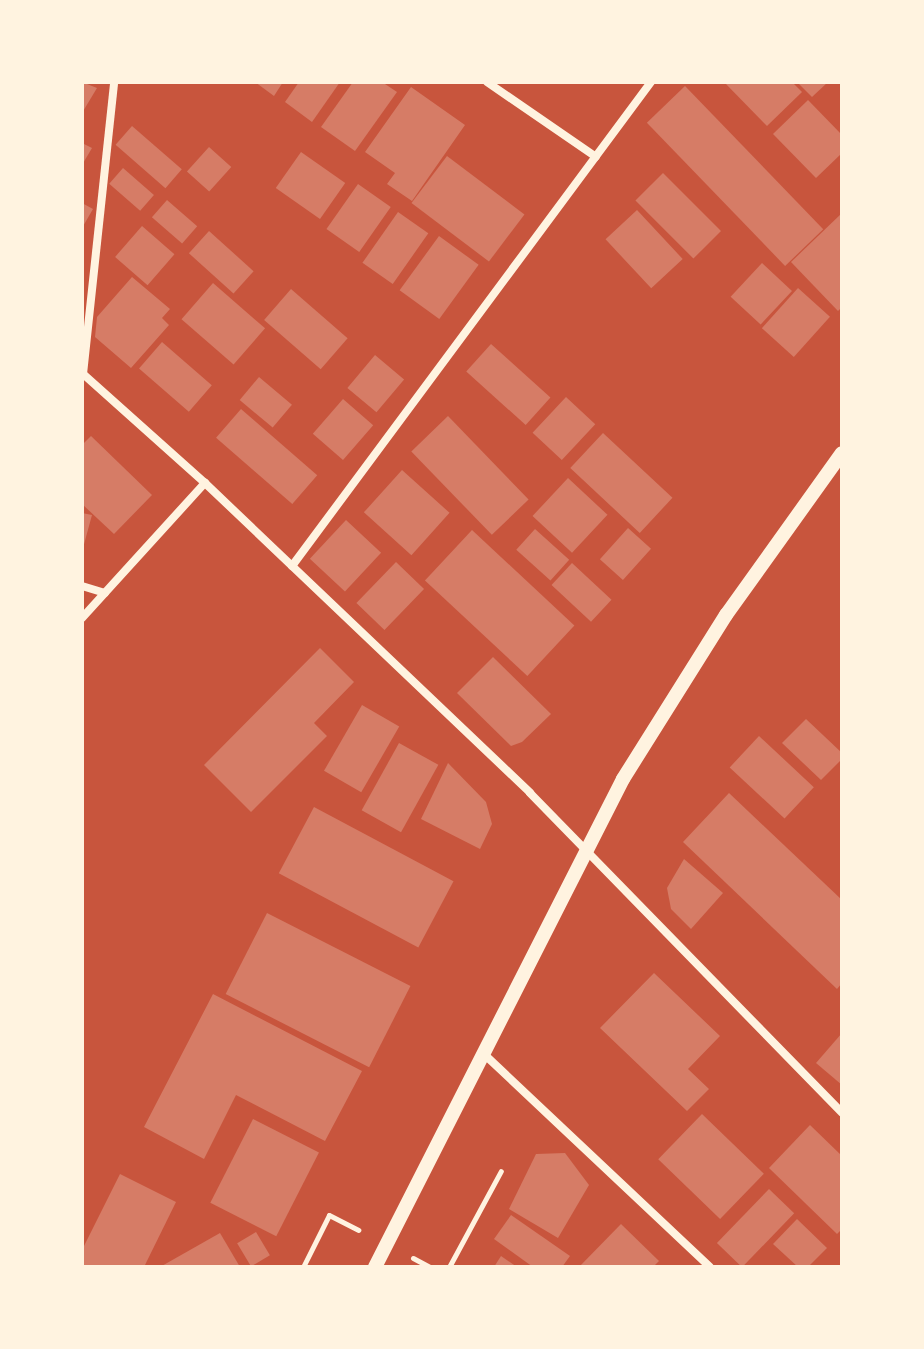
<!DOCTYPE html>
<html>
<head>
<meta charset="utf-8">
<style>
  body { margin:0 }
  #map { position:relative; width:924px; height:1349px; overflow:hidden; background:#c8553d; font-family:"Open Sans",sans-serif }
  div>[style] { position:absolute }
  .building>* { inset:0; background:#d67c66; transform-origin:0 0 }
  .path>* { height:5px; margin:-2.5px; padding:0 2.5px; transform-origin:2.5px; border-radius:2.5px; background:#fff3e0 }
  .minor>* { height:8px; margin:-4px; padding:0 4px; transform-origin:4px; border-radius:4px; background:#fff3e0 }
  .tertiary>* { height:14px; margin:-7px; padding:0 7px; transform-origin:7px; border-radius:7px; background:#fff3e0 }
  span { translate:-50% -50%; white-space:nowrap; text-align:center; line-height:1.15; -webkit-text-stroke:6px #fff3e0; paint-order:stroke }
  .frame { position:absolute; inset:0; border:84px solid #fff3e0; pointer-events:none }
</style>
</head>
<body>
<div id="map">
  <div class="building">
    <i style="clip-path:polygon(82px 82px,97px 88px,82px 113px)"></i>
    <i style="clip-path:polygon(255px 82px,283px 82px,274px 96px)"></i>
    <i style="clip-path:polygon(299px 82px,340px 82px,312px 122px,285px 102px)"></i>
    <i style="clip-path:polygon(353px 82px,382px 82px,397px 92px,355px 151px,321px 127px)"></i>
    <i style="clip-path:polygon(724px 82px,792px 82px,802px 92px,767px 126px)"></i>
    <i style="clip-path:polygon(797px 82px,828px 82px,812px 97px)"></i>
    <i style="left:685px;top:86px;width:199px;height:53px;rotate:46deg"></i>
    <i style="clip-path:polygon(411px 87px,465px 125px,412px 201px,387px 184px,395px 173px,365px 152px)"></i>
    <i style="clip-path:polygon(808px 100px,842px 135px,842px 153px,816px 178px,773px 134px)"></i>
    <i style="left:132px;top:126px;width:66px;height:25px;rotate:41deg"></i>
    <i style="clip-path:polygon(82px 143px,92px 148px,82px 165px)"></i>
    <i style="left:209px;top:147px;width:30px;height:33px;rotate:42deg"></i>
    <i style="left:301px;top:152px;width:54px;height:44px;rotate:35deg"></i>
    <i style="left:447px;top:156px;width:97px;height:59px;rotate:37deg"></i>
    <i style="left:123px;top:168px;width:41px;height:21px;rotate:41deg"></i>
    <i style="left:663px;top:173px;width:82px;height:39px;rotate:45deg"></i>
    <i style="left:358px;top:184px;width:40px;height:55px;rotate:35deg"></i>
    <i style="left:167px;top:200px;width:40px;height:23px;rotate:41deg"></i>
    <i style="clip-path:polygon(82px 203px,93px 209px,82px 228px)"></i>
    <i style="left:637px;top:210px;width:67px;height:43px;rotate:47deg"></i>
    <i style="left:398px;top:212px;width:37px;height:62px;rotate:35deg"></i>
    <i style="clip-path:polygon(842px 213px,842px 307px,838px 311px,791px 262px)"></i>
    <i style="left:142px;top:226px;width:43px;height:41px;rotate:41deg"></i>
    <i style="left:209px;top:231px;width:60px;height:30px;rotate:42deg"></i>
    <i style="left:439px;top:236px;width:49px;height:67px;rotate:36deg"></i>
    <i style="left:762px;top:263px;width:41px;height:46px;rotate:43deg"></i>
    <i style="clip-path:polygon(132px 277px,170px 309px,162px 318px,169px 325px,131px 368px,95px 337px,97px 317px)"></i>
    <i style="left:213px;top:283px;width:69px;height:48px;rotate:41deg"></i>
    <i style="left:798px;top:288px;width:43px;height:54px;rotate:42deg"></i>
    <i style="left:291px;top:289px;width:75px;height:41px;rotate:41deg"></i>
    <i style="left:162px;top:342px;width:66px;height:35px;rotate:41deg"></i>
    <i style="left:491px;top:344px;width:80px;height:37px;rotate:42deg"></i>
    <i style="left:375px;top:355px;width:38px;height:43px;rotate:40deg"></i>
    <i style="left:259px;top:377px;width:43px;height:30px;rotate:40deg"></i>
    <i style="left:566px;top:397px;width:40px;height:49px;rotate:43deg"></i>
    <i style="left:343px;top:399px;width:40px;height:46px;rotate:41deg"></i>
    <i style="left:241px;top:409px;width:101px;height:38px;rotate:41deg"></i>
    <i style="left:448px;top:416px;width:116px;height:51px;rotate:46deg"></i>
    <i style="left:603px;top:433px;width:95px;height:48px;rotate:43deg"></i>
    <i style="clip-path:polygon(91px 436px,152px 495px,114px 534px,82px 504px,82px 445px)"></i>
    <i style="left:402px;top:470px;width:64px;height:57px;rotate:42deg"></i>
    <i style="left:568px;top:478px;width:54px;height:52px;rotate:43deg"></i>
    <i style="clip-path:polygon(82px 513px,92px 515px,83px 548px,82px 548px)"></i>
    <i style="left:346px;top:520px;width:48px;height:53px;rotate:43deg"></i>
    <i style="left:628px;top:528px;width:31px;height:42px;rotate:42deg"></i>
    <i style="left:535px;top:529px;width:46px;height:28px;rotate:42deg"></i>
    <i style="left:472px;top:530px;width:140px;height:69px;rotate:43deg"></i>
    <i style="left:396px;top:562px;width:39px;height:57px;rotate:44deg"></i>
    <i style="left:572px;top:563px;width:54px;height:30px;rotate:43deg"></i>
    <i style="clip-path:polygon(320px 648px,354px 682px,314px 723px,327px 736px,251px 812px,204px 765px)"></i>
    <i style="clip-path:polygon(493px 657px,551px 714px,522px 742px,511px 746px,457px 693px)"></i>
    <i style="left:362px;top:705px;width:43px;height:76px;rotate:30deg"></i>
    <i style="clip-path:polygon(806px 719px,842px 753px,842px 759px,821px 780px,782px 743px)"></i>
    <i style="left:759px;top:736px;width:75px;height:43px;rotate:43deg"></i>
    <i style="left:399px;top:743px;width:45px;height:77px;rotate:29deg"></i>
    <i style="clip-path:polygon(448px 763px,486px 802px,492px 824px,480px 849px,421px 819px)"></i>
    <i style="clip-path:polygon(729px 793px,842px 900px,842px 983px,837px 989px,683px 842px)"></i>
    <i style="left:314px;top:807px;width:158px;height:75px;rotate:28deg"></i>
    <i style="clip-path:polygon(684px 859px,723px 893px,691px 929px,671px 909px,667px 888px)"></i>
    <i style="left:267px;top:913px;width:161px;height:91px;rotate:27deg"></i>
    <i style="clip-path:polygon(654px 973px,720px 1036px,688px 1069px,709px 1089px,687px 1111px,600px 1028px)"></i>
    <i style="clip-path:polygon(213px 994px,362px 1071px,325px 1141px,236px 1095px,204px 1159px,144px 1127px)"></i>
    <i style="clip-path:polygon(842px 1033px,842px 1085px,816px 1063px)"></i>
    <i style="left:702px;top:1114px;width:86px;height:63px;rotate:44deg"></i>
    <i style="left:253px;top:1119px;width:74px;height:94px;rotate:27deg"></i>
    <i style="clip-path:polygon(810px 1125px,842px 1156px,842px 1229px,837px 1234px,769px 1168px)"></i>
    <i style="clip-path:polygon(565px 1153px,589px 1185px,558px 1238px,509px 1209px,536px 1154px)"></i>
    <i style="clip-path:polygon(120px 1174px,176px 1202px,144px 1267px,82px 1267px,82px 1250px)"></i>
    <i style="left:769px;top:1189px;width:35px;height:75px;rotate:44deg"></i>
    <i style="clip-path:polygon(511px 1215px,570px 1256px,562px 1267px,533px 1267px,494px 1239px)"></i>
    <i style="clip-path:polygon(797px 1219px,827px 1248px,808px 1267px,798px 1267px,773px 1244px)"></i>
    <i style="clip-path:polygon(621px 1224px,659px 1261px,653px 1267px,579px 1267px)"></i>
    <i style="left:256px;top:1232px;width:27px;height:22px;rotate:59deg"></i>
    <i style="clip-path:polygon(220px 1233px,240px 1267px,160px 1267px)"></i>
    <i style="clip-path:polygon(501px 1256px,517px 1267px,494px 1267px)"></i>
  </div>
  <div class="path">
    <i style="left:413px;top:1258px;width:19px;rotate:28deg"></i>
    <i style="left:303px;top:1267px;width:58px;rotate:-63.4deg"></i>
    <i style="left:329px;top:1215px;width:33px;rotate:27deg"></i>
    <i style="left:449px;top:1267px;width:109px;rotate:-61.6deg"></i>
  </div>
  <div class="minor">
    <i style="left:487px;top:82px;width:132px;rotate:34.5deg"></i>
    <i style="left:82px;top:373px;width:165px;rotate:41.8deg"></i>
    <i style="left:205px;top:483px;width:449px;rotate:43.6deg"></i>
    <i style="left:530px;top:793px;width:447px;rotate:45.7deg"></i>
    <i style="left:83px;top:374px;width:294px;rotate:-83.9deg"></i>
    <i style="left:292px;top:566px;width:603px;rotate:-53.43deg"></i>
    <i style="left:82px;top:586px;width:24px;rotate:17deg"></i>
    <i style="left:82px;top:618px;width:183px;rotate:-47.7deg"></i>
    <i style="left:485px;top:1055px;width:309px;rotate:43.3deg"></i>
  </div>
  <div class="tertiary">
    <i style="left:375px;top:1267px;width:547px;rotate:-63.06deg"></i>
    <i style="left:623px;top:779px;width:194px;rotate:-57.9deg"></i>
    <i style="left:726px;top:615px;width:199px;rotate:-54.4deg"></i>
  </div>
  <div class="frame"></div>
</div>
</body>
</html>
